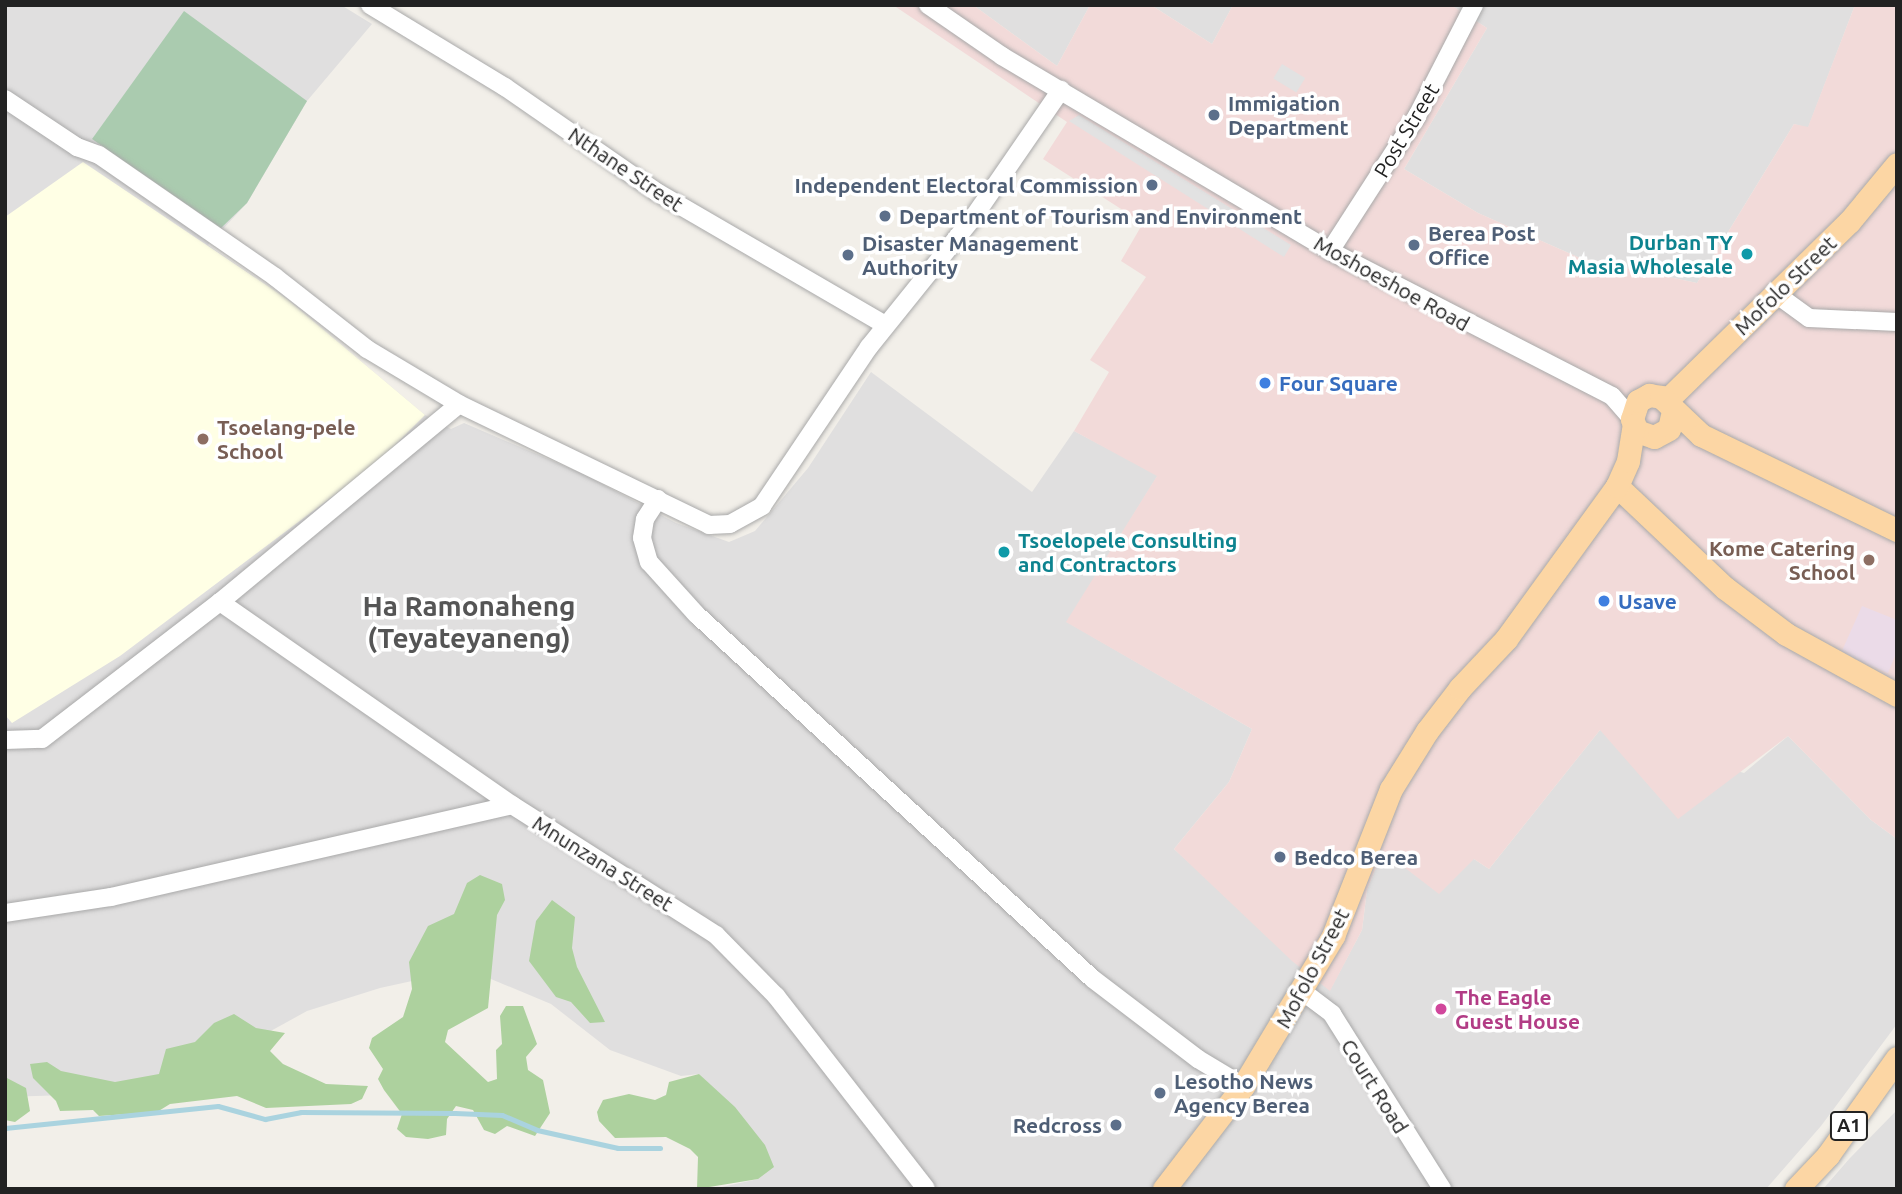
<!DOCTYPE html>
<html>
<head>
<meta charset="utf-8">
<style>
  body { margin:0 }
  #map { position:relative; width:1902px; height:1194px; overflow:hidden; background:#f2efe9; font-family:Ubuntu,sans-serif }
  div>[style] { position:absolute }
  .residential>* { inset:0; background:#e0dfdf }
  .commercial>* { inset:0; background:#f2dad9 }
  .industrial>* { inset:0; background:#ebdbe8 }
  .education>* { inset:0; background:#ffffe5 }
  .forest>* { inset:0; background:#add19e }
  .cemetery>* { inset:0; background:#aacbaf }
  .parking>* { inset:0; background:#e2e2e2; transform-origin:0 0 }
  .stream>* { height:5px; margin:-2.5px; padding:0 2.5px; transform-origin:2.5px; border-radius:2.5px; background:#aad3df }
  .roads { filter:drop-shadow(0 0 2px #a9a9a9) drop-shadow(0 0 2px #a9a9a9) }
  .minor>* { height:18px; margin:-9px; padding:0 9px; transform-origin:9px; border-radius:9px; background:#fff }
  .major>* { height:23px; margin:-11.5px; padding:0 11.5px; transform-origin:11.5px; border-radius:11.5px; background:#fcd6a4 }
  .dots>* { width:19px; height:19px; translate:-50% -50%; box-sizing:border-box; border:4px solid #fff; border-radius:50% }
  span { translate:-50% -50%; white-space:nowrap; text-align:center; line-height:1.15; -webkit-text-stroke:7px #fff; paint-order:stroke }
  .shield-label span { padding:2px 5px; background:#fff; border:2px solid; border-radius:5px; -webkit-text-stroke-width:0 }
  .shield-label { font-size:19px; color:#222; font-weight:700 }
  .service-label { font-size:21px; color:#4e5e75; font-weight:700 }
  .left { translate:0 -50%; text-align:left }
  .right { translate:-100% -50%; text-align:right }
  .street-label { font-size:21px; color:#222 }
  .culture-label { font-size:21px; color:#0d838f; font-weight:700 }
  .shop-label { font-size:21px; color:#366cbe; font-weight:700 }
  .education-label { font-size:21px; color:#785e54; font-weight:700 }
  .hotel-label { font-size:21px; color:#b23c85; font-weight:700 }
  .district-label { font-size:28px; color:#555; font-weight:700 }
  .frame { position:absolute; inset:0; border:7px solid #222; pointer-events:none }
</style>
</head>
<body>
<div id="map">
  <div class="residential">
    <i style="clip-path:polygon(5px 5px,341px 5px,372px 24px,307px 101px,247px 203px,208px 245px,287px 299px,425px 415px,451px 429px,464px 423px,583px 474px,676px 523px,729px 542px,755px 531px,808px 468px,871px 372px,1032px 492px,1074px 431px,1158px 475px,1067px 622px,1252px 729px,1229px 782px,1174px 849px,1330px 990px,1362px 930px,1367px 890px,1383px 850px,1474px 859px,1489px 869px,1600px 730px,1744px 773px,1788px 736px,1871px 820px,1897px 839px,1897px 1024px,1821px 1126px,1766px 1189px,713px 1189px,758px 1179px,748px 1126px,699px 1074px,681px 1076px,610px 1050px,551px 1004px,467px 969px,380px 988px,307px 1011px,160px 1092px,5px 1097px)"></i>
    <i style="clip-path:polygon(973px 5px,1090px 5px,1057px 66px)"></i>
    <i style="clip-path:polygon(1151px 5px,1233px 5px,1212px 44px)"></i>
    <i style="clip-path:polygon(1451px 5px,1855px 5px,1808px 128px,1794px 124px,1697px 283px,1580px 258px,1478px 213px,1404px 169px,1487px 28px)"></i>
    <i style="clip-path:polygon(1897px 1110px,1897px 1189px,1823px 1189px,1850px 1158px)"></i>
  </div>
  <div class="commercial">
    <i style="clip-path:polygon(893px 5px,973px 5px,1057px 66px,1090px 5px,1151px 5px,1212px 44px,1233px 5px,1451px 5px,1487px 28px,1404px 169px,1478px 213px,1580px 258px,1697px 283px,1794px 124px,1808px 127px,1855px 5px,1897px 5px,1897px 839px,1871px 820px,1788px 736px,1678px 819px,1600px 730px,1489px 869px,1474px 859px,1439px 894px,1383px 851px,1367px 890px,1362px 930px,1330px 991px,1292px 961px,1174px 849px,1229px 782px,1252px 729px,1066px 622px,1157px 476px,1074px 431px,1109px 372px,1090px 360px,1146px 277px,1121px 261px,1143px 223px,1043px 159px,1067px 122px)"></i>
  </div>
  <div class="industrial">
    <i style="clip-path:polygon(1862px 606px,1897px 620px,1897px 651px,1888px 673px,1841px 653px)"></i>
  </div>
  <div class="education">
    <i style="clip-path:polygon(83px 162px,287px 299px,425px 415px,377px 463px,120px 656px,12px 723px,5px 715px,5px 217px)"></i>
  </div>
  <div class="forest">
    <i style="clip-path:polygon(480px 875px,502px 884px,505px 900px,497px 915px,488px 1008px,448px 1030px,445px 1042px,488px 1082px,497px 1079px,496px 1050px,502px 1044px,500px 1016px,506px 1006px,523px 1006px,537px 1044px,526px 1057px,528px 1070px,543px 1080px,550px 1113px,535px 1136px,507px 1126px,495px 1134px,484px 1130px,473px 1110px,456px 1106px,447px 1119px,446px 1135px,428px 1139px,406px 1137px,397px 1129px,402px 1114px,384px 1090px,378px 1079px,383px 1069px,369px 1048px,372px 1038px,403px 1017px,412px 989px,409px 962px,428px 926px,454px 914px,467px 883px)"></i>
    <i style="clip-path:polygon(552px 900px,575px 917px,572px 948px,577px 967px,605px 1022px,590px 1023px,571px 1002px,556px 997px,529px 961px,536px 921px)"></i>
    <i style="clip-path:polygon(234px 1014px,256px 1028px,285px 1033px,270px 1051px,283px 1064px,326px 1084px,368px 1086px,362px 1099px,351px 1104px,266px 1108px,237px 1096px,170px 1104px,157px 1112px,99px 1116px,93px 1110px,60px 1111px,56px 1101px,33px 1078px,30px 1064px,47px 1062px,61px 1071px,115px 1082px,159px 1074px,166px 1049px,195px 1042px,214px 1023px)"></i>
    <i style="clip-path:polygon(699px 1074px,735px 1107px,765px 1145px,774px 1167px,758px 1179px,697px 1189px,698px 1157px,690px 1149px,666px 1137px,615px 1138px,599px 1121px,597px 1112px,603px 1100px,629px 1094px,655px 1100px,666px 1095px,669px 1082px)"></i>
    <i style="clip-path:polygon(5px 1077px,26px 1088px,30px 1111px,15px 1122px,5px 1120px)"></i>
  </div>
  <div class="cemetery">
    <i style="clip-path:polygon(184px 11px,307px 101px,247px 203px,221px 228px,92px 139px)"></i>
  </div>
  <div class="parking">
    <i style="left:1282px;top:64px;width:27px;height:17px;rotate:31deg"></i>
    <i style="clip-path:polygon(1079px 115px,1291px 245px,1284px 257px,1069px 121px)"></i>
  </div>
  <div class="stream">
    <i style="left:5px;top:1128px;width:214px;rotate:-5.9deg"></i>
    <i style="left:218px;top:1106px;width:49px;rotate:15.5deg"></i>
    <i style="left:265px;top:1119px;width:37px;rotate:-11deg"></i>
    <i style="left:301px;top:1112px;width:154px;rotate:0.4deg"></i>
    <i style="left:455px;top:1113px;width:47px;rotate:2.4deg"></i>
    <i style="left:502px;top:1115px;width:38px;rotate:23deg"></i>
    <i style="left:537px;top:1130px;width:83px;rotate:12.5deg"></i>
    <i style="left:618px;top:1148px;width:42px"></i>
  </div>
  <div class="roads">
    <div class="minor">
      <i style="left:370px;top:5px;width:158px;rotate:31.3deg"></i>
      <i style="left:505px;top:87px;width:183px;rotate:34.7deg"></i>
      <i style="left:655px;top:191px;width:266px;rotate:30.2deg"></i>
      <i style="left:928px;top:5px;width:90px;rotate:34.6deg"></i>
      <i style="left:1002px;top:56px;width:382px;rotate:30.7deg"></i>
      <i style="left:1330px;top:251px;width:317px;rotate:27.2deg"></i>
      <i style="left:1612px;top:396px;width:30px;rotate:49deg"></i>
      <i style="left:5px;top:99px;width:87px;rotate:33.7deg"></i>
      <i style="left:77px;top:147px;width:23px;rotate:20deg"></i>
      <i style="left:99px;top:155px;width:214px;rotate:34.7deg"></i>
      <i style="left:275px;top:277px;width:117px;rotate:38deg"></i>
      <i style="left:367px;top:349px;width:107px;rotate:30.9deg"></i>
      <i style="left:459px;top:404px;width:278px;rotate:25.8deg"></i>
      <i style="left:709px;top:525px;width:21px;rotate:-3deg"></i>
      <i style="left:730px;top:524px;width:37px;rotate:-29deg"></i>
      <i style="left:762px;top:506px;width:192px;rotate:-56.1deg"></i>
      <i style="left:869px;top:347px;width:169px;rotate:-51.2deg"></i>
      <i style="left:975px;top:215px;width:152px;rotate:-55.5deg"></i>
      <i style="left:1330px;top:251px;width:161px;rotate:-57.2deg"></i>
      <i style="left:1417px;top:116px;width:125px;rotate:-62.8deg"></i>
      <i style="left:1776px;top:294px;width:41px;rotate:36deg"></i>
      <i style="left:1809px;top:318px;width:88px;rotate:2.6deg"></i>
      <i style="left:658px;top:499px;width:24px;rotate:123deg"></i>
      <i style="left:645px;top:519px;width:19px;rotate:99deg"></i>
      <i style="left:642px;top:538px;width:25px;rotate:74deg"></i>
      <i style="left:649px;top:562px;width:70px;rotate:47.9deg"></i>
      <i style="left:696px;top:614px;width:539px;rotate:42.6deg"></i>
      <i style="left:1093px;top:979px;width:132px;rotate:37.3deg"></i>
      <i style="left:1198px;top:1059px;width:52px;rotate:31deg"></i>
      <i style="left:220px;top:602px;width:356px;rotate:34.8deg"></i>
      <i style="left:512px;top:805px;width:242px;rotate:32.5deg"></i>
      <i style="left:716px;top:935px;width:86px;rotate:45.5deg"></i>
      <i style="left:776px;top:996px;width:244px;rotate:52.1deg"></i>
      <i style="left:5px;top:740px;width:37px;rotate:-2deg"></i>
      <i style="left:42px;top:739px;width:225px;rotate:-37.6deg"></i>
      <i style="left:220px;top:602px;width:310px;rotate:-39.6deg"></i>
      <i style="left:5px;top:913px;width:107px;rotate:-8.6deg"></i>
      <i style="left:111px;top:897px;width:411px;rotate:-12.9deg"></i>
      <i style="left:1302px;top:991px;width:38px;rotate:37deg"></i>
      <i style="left:1332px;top:1014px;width:207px;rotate:57.8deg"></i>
    </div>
    <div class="major">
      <i style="left:1667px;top:400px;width:255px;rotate:-44.4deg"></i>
      <i style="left:1849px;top:222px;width:75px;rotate:-50.4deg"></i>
      <i style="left:1673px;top:411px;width:18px;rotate:103deg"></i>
      <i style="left:1669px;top:429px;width:17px;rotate:152deg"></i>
      <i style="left:1654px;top:437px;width:18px;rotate:-161deg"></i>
      <i style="left:1637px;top:431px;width:13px;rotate:-113deg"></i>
      <i style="left:1632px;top:419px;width:19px;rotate:-72deg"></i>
      <i style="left:1638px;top:401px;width:13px;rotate:-29deg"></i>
      <i style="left:1649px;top:395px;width:12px;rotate:9deg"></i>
      <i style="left:1661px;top:397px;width:55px;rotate:43.5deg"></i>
      <i style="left:1701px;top:435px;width:218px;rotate:25.9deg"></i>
      <i style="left:1617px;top:486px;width:149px;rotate:43.4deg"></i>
      <i style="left:1725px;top:588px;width:76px;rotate:37deg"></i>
      <i style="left:1786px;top:634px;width:127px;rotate:28.8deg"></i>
      <i style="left:1164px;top:1189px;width:130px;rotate:-52.5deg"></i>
      <i style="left:1243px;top:1086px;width:175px;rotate:-59deg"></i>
      <i style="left:1333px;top:936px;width:158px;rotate:-68.5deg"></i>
      <i style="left:1391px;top:789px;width:68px;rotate:-58.2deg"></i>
      <i style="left:1427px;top:731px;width:54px;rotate:-52.5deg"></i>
      <i style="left:1460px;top:688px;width:67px;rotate:-46.8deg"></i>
      <i style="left:1506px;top:639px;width:189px;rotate:-54deg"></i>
      <i style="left:1617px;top:486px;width:27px;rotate:-66deg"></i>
      <i style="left:1628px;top:461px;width:36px;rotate:-81deg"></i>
      <i style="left:1796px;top:1189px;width:47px;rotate:-46.7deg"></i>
      <i style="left:1828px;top:1155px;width:119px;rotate:-54.6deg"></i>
    </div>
  </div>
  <div class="dots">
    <i style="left:1214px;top:115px;background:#5c6f8a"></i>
    <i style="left:1152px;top:185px;background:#5c6f8a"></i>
    <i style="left:885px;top:216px;background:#5c6f8a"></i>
    <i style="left:1414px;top:245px;background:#5c6f8a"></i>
    <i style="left:1747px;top:254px;background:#0f9aa8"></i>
    <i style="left:848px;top:255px;background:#5c6f8a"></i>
    <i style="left:1265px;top:383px;background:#3f7fe0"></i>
    <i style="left:203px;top:439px;background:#8d6e63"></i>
    <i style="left:1004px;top:552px;background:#0f9aa8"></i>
    <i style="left:1869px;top:560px;background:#8d6e63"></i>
    <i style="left:1604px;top:601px;background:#3f7fe0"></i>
    <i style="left:1280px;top:857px;background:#5c6f8a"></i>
    <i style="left:1441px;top:1009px;background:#d1479c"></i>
    <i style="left:1160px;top:1093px;background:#5c6f8a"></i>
    <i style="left:1116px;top:1125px;background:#5c6f8a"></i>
  </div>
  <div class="shield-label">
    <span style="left:1849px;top:1126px">A1</span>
  </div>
  <div class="service-label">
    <span class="left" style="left:1228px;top:115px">Immigation<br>Department</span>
    <span class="right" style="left:1138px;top:185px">Independent Electoral Commission</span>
    <span class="left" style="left:899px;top:216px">Department of Tourism and Environment</span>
    <span class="left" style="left:1428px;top:245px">Berea Post<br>Office</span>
    <span class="left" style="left:862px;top:255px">Disaster Management<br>Authority</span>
    <span class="left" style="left:1294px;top:857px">Bedco Berea</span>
    <span class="left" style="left:1174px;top:1093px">Lesotho News<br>Agency Berea</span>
    <span class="right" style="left:1102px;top:1125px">Redcross</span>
  </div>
  <div class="street-label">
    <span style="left:1406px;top:130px;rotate:-59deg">Post Street</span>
    <span style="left:626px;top:169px;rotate:34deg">Nthane Street</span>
    <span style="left:1392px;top:283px;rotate:29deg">Moshoeshoe Road</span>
    <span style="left:1785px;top:285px;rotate:-44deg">Mofolo Street</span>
    <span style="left:603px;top:863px;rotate:32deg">Mnunzana Street</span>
    <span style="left:1312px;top:968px;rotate:-62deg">Mofolo Street</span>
    <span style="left:1375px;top:1086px;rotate:58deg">Court Road</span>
  </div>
  <div class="culture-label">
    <span class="right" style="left:1733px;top:254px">Durban TY<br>Masia Wholesale</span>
    <span class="left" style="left:1018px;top:552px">Tsoelopele Consulting<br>and Contractors</span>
  </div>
  <div class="shop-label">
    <span class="left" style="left:1279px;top:383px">Four Square</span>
    <span class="left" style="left:1618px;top:601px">Usave</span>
  </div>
  <div class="education-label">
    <span class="left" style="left:217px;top:439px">Tsoelang-pele<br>School</span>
    <span class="right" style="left:1855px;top:560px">Kome Catering<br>School</span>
  </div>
  <div class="hotel-label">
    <span class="left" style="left:1455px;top:1009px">The Eagle<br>Guest House</span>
  </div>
  <div class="district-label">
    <span style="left:469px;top:622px">Ha Ramonaheng<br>(Teyateyaneng)</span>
  </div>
  <div class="frame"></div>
</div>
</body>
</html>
